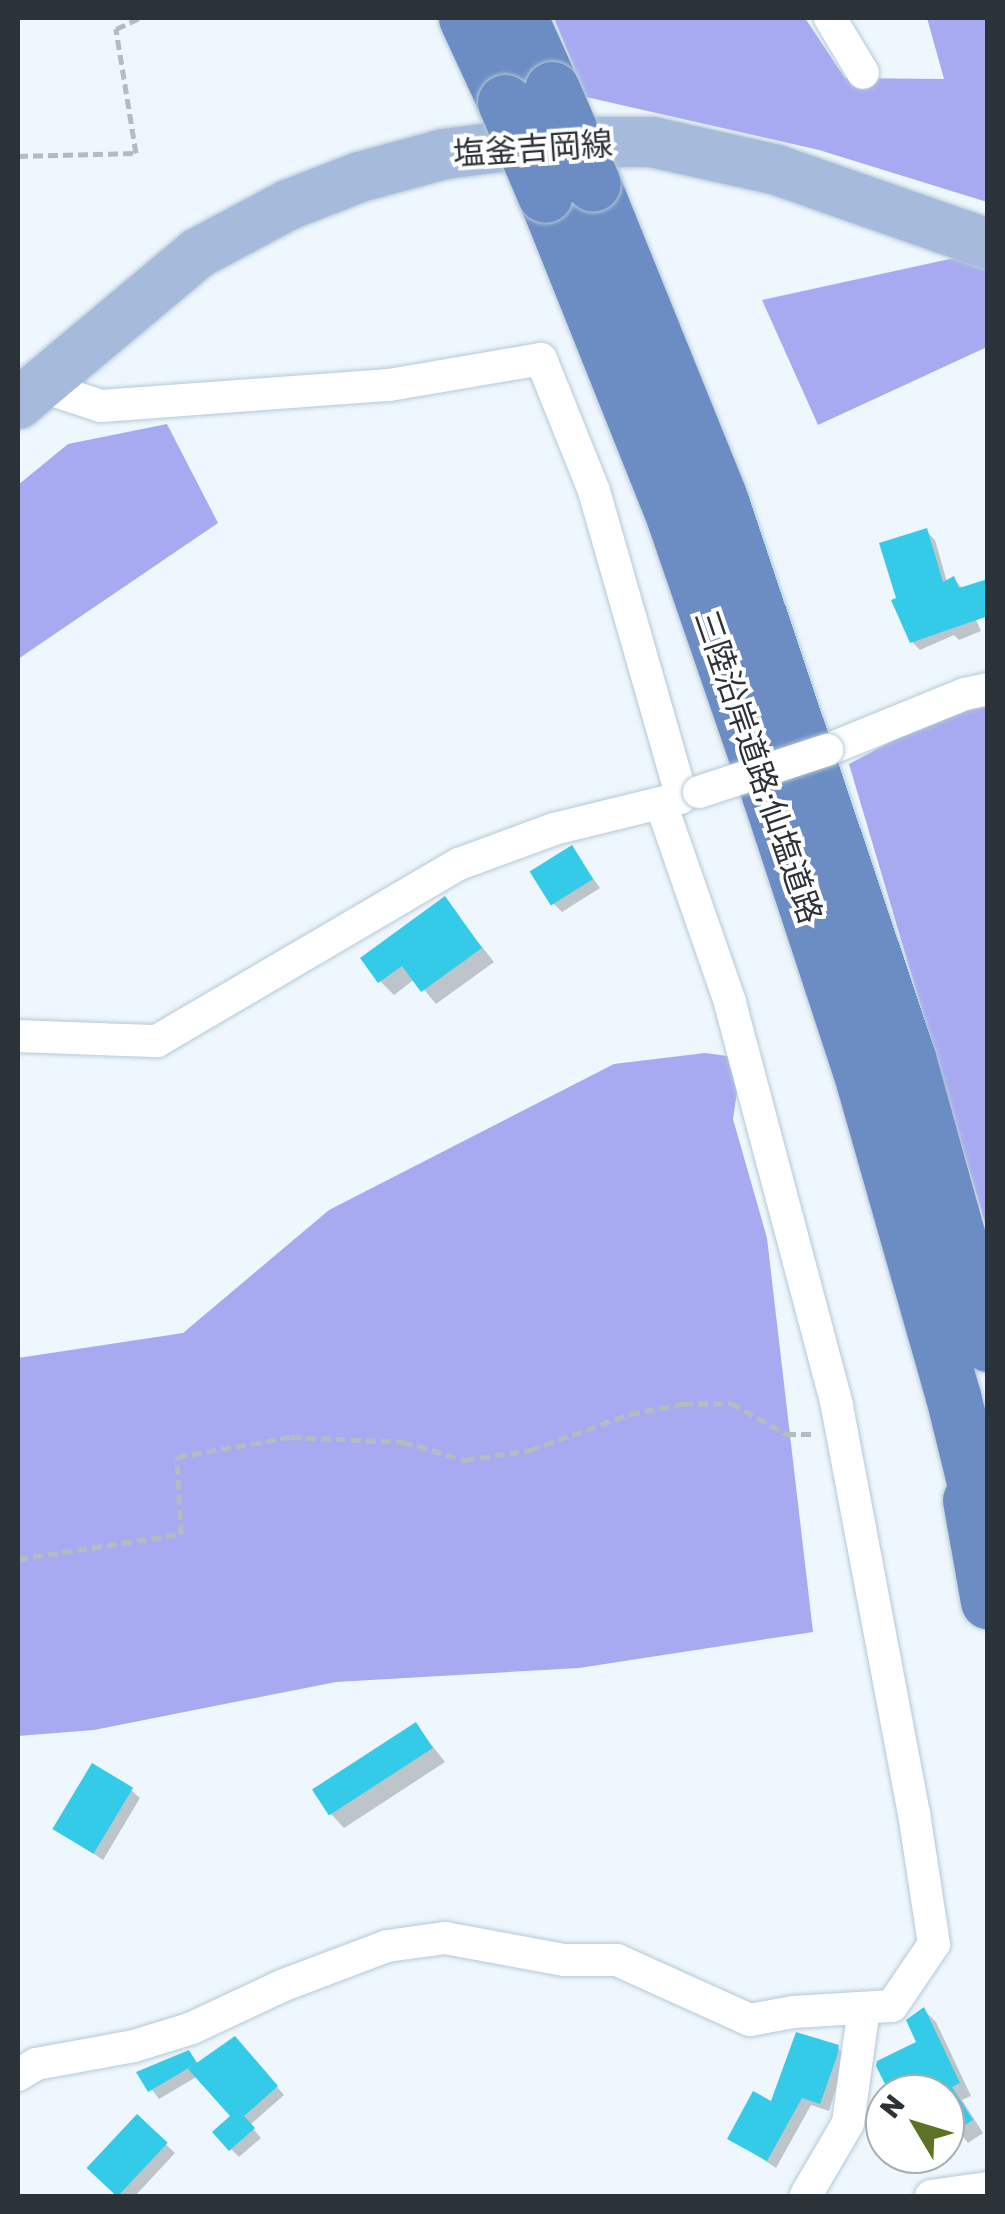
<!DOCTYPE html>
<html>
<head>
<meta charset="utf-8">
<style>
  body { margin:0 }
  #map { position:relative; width:1005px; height:2214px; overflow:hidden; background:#eef7fd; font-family:Rubik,"Noto Sans JP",sans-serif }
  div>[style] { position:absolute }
  .forest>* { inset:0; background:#a8aaf1 }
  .shadow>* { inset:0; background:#0003 }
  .building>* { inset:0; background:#33cbe8; transform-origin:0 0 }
  .path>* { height:5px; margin-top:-2.5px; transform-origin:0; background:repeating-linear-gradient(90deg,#b3bcc2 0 10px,transparent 0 15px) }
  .roads { filter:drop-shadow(0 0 2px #b5c9d7) drop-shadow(0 0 2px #b5c9d7) }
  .minor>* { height:32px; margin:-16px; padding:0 16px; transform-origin:16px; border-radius:16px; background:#fff }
  .primary>* { height:50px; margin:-25px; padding:0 25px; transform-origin:25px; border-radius:25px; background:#a6bbdc }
  .motorway>* { height:55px; margin:-27.5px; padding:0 27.5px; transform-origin:27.5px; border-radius:27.5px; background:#6b8dc4 }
  .bridges { filter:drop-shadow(0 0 2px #b5c9d7) drop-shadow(0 0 2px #b5c9d7) }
  .minor-bridge>* { height:32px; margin:-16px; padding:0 16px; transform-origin:16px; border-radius:16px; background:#fff }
  .motorway-bridge>* { height:55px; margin:-27.5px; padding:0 27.5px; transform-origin:27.5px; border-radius:27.5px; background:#6b8dc4 }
  span { translate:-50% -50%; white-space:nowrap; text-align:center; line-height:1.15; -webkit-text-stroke:8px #fff; paint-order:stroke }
  .street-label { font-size:32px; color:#2b3338 }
  .frame { position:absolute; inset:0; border:20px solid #2b3338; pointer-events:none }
  .north { position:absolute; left:865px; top:2074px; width:100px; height:100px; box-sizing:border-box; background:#fff; border:2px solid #aaadaf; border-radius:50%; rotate:308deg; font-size:28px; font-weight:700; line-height:40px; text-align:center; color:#2b3338 }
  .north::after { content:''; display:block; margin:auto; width:35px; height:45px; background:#5d7323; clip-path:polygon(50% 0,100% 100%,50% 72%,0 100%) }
</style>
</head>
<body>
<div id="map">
  <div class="forest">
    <i style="clip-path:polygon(554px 18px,805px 18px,845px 78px,944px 79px,927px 18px,987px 18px,987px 202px,819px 150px,586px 97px)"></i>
    <i style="clip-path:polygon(968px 255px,987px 262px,987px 347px,818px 425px,762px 300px)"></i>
    <i style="clip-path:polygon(167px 424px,218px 523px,18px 659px,18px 485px,68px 444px)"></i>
    <i style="clip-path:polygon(987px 700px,987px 1230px,849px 764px,959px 705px)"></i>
    <i style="clip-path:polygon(705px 1053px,742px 1058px,733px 1119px,767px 1238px,813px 1632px,579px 1668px,336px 1682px,94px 1730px,18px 1736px,18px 1358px,183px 1333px,329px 1210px,614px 1064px)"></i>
  </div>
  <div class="shadow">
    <i style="clip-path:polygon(926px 531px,935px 540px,947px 582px,954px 579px,963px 589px,988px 581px,988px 616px,976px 620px,981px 631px,959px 640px,954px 635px,920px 650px,912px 642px)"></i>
    <i style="clip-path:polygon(571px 848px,600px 888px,562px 912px,553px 903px)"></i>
    <i style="clip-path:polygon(445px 900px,494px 962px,436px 1004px,415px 979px,394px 995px,380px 981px)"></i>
    <i style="clip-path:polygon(416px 1725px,445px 1762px,344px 1828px,331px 1814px)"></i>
    <i style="clip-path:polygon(131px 1790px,140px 1798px,103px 1860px,56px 1829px)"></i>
    <i style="clip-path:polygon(924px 2010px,936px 2022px,971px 2096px,962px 2100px,983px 2133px,968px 2143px,945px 2113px,945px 2094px,893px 2094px,920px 2043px)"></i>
    <i style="clip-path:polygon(243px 2047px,284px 2095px,250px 2125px,261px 2138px,239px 2157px,231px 2149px,233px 2117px,198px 2076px,159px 2099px,140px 2073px,188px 2053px,199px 2065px)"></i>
    <i style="clip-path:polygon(837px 2047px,846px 2056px,829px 2111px,811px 2105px,776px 2168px,730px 2138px)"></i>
    <i style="clip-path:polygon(137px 2117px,175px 2153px,135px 2196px,120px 2196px,90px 2168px)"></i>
  </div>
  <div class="building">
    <i style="clip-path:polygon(927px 528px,943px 582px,954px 576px,959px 588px,988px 579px,988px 616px,910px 643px,891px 600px,896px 598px,879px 543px)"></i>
    <i style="left:572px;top:845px;width:40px;height:50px;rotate:58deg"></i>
    <i style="clip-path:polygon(445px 896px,482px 948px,421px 992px,402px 966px,378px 983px,360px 958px)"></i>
    <i style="left:416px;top:1722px;width:31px;height:124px;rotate:57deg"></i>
    <i style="left:92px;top:1763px;width:48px;height:77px;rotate:31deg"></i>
    <i style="clip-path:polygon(924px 2007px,960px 2083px,952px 2087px,973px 2120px,954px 2132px,945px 2118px,945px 2094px,890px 2094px,876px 2066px,877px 2061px,916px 2042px,906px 2020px)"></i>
    <i style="clip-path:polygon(796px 2032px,839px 2045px,837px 2056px,820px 2104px,802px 2098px,767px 2161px,727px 2139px,753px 2091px,771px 2101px)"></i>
    <i style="clip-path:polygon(235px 2036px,278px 2086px,244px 2116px,255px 2128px,229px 2151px,212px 2132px,230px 2116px,188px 2069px)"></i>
    <i style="clip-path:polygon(189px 2050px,197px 2063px,148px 2092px,136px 2072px)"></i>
    <i style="left:137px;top:2114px;width:42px;height:74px;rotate:43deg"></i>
  </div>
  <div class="path">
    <i style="left:18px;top:156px;width:118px;rotate:-1.5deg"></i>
    <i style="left:136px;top:153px;width:126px;rotate:-99.2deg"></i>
    <i style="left:116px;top:29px;width:26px;rotate:-25deg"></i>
    <i style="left:18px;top:1559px;width:165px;rotate:-8.7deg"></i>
    <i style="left:181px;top:1534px;width:77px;rotate:-93deg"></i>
    <i style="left:177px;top:1457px;width:116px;rotate:-10deg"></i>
    <i style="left:291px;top:1437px;width:112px;rotate:2.6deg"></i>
    <i style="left:403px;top:1442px;width:65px;rotate:16.2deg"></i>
    <i style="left:465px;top:1460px;width:66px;rotate:-8.7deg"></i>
    <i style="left:530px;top:1450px;width:106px;rotate:-19.8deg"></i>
    <i style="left:630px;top:1414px;width:54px;rotate:-10.7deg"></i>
    <i style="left:683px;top:1404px;width:48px;rotate:-1.2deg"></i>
    <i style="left:731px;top:1403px;width:63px;rotate:29.4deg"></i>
    <i style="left:786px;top:1434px;width:25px"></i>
  </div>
  <div class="roads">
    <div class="minor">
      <i style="left:830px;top:18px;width:64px;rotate:59deg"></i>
      <i style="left:40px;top:386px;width:64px;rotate:18.2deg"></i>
      <i style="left:101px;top:406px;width:289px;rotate:-4.2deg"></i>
      <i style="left:389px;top:385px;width:154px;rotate:-9.7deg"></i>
      <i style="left:541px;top:359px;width:142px;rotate:68.1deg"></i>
      <i style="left:594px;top:491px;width:318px;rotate:74deg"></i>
      <i style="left:827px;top:750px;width:149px;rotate:-22.1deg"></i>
      <i style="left:965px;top:694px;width:24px;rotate:-12deg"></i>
      <i style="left:18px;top:1036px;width:139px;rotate:2.1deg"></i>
      <i style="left:157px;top:1041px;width:350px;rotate:-30.4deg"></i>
      <i style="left:459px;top:864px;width:101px;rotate:-20.2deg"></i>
      <i style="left:554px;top:829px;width:130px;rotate:-13.8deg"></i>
      <i style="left:18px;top:2075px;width:21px;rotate:-31deg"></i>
      <i style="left:36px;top:2064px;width:100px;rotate:-10.4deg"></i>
      <i style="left:134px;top:2046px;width:61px;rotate:-17.2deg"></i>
      <i style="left:192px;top:2028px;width:102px;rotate:-25.1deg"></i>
      <i style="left:284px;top:1985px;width:110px;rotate:-20.7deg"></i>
      <i style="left:387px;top:1946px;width:59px;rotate:-7.9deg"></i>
      <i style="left:445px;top:1938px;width:121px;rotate:10.5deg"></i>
      <i style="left:564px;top:1960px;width:53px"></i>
      <i style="left:617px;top:1960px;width:146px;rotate:24.3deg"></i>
      <i style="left:750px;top:2020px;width:44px;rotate:-10.5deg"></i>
      <i style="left:793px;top:2012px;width:99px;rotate:-3.5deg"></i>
      <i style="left:892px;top:2006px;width:75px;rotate:-55.9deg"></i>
      <i style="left:934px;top:1944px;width:132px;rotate:-98.7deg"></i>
      <i style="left:914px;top:1814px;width:416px;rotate:-100.7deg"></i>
      <i style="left:837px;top:1405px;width:417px;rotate:-104.9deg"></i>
      <i style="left:730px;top:1002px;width:210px;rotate:-109.2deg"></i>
      <i style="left:806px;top:2195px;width:83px;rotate:-59.7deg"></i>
      <i style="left:848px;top:2123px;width:116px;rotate:-82.1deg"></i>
      <i style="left:931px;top:2196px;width:58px;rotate:-8deg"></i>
    </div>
    <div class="primary">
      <i style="left:18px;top:404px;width:235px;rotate:-40deg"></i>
      <i style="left:198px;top:253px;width:102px;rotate:-28.1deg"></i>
      <i style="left:288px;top:205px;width:77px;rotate:-21.3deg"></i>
      <i style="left:360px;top:177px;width:87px;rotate:-15.3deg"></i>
      <i style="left:444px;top:154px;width:96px;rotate:-7.2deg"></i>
      <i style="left:539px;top:142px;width:113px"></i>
      <i style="left:652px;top:142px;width:128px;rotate:12.6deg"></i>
      <i style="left:777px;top:170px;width:224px;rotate:19.3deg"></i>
    </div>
    <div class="motorway">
      <i style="left:466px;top:18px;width:93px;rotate:65.1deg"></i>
      <i style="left:520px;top:18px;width:78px;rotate:65.7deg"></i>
      <i style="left:593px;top:184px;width:336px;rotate:68deg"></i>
      <i style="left:719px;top:496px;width:593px;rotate:71.41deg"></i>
      <i style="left:908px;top:1058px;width:297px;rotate:74.4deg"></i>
      <i style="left:545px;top:195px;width:348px;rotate:68.2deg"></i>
      <i style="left:674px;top:518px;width:295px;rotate:71deg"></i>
      <i style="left:770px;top:797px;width:287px;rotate:71.8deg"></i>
      <i style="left:860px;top:1070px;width:339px;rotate:74.1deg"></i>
      <i style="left:953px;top:1396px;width:146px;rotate:76.2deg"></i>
      <i style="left:970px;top:1500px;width:103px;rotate:79.9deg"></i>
    </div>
  </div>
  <div class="bridges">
    <div class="minor-bridge">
      <i style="left:699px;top:792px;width:135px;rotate:-18.2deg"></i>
    </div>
    <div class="motorway-bridge">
      <i style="left:552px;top:89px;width:103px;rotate:66.7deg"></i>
      <i style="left:505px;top:102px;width:101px;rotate:66.7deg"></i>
    </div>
  </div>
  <div class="street-label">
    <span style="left:533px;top:149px;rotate:-4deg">塩釜吉岡線</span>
    <span style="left:758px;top:767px;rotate:71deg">三陸沿岸道路;仙塩道路</span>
  </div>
  <div class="frame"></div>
  <div class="north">N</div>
</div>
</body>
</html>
